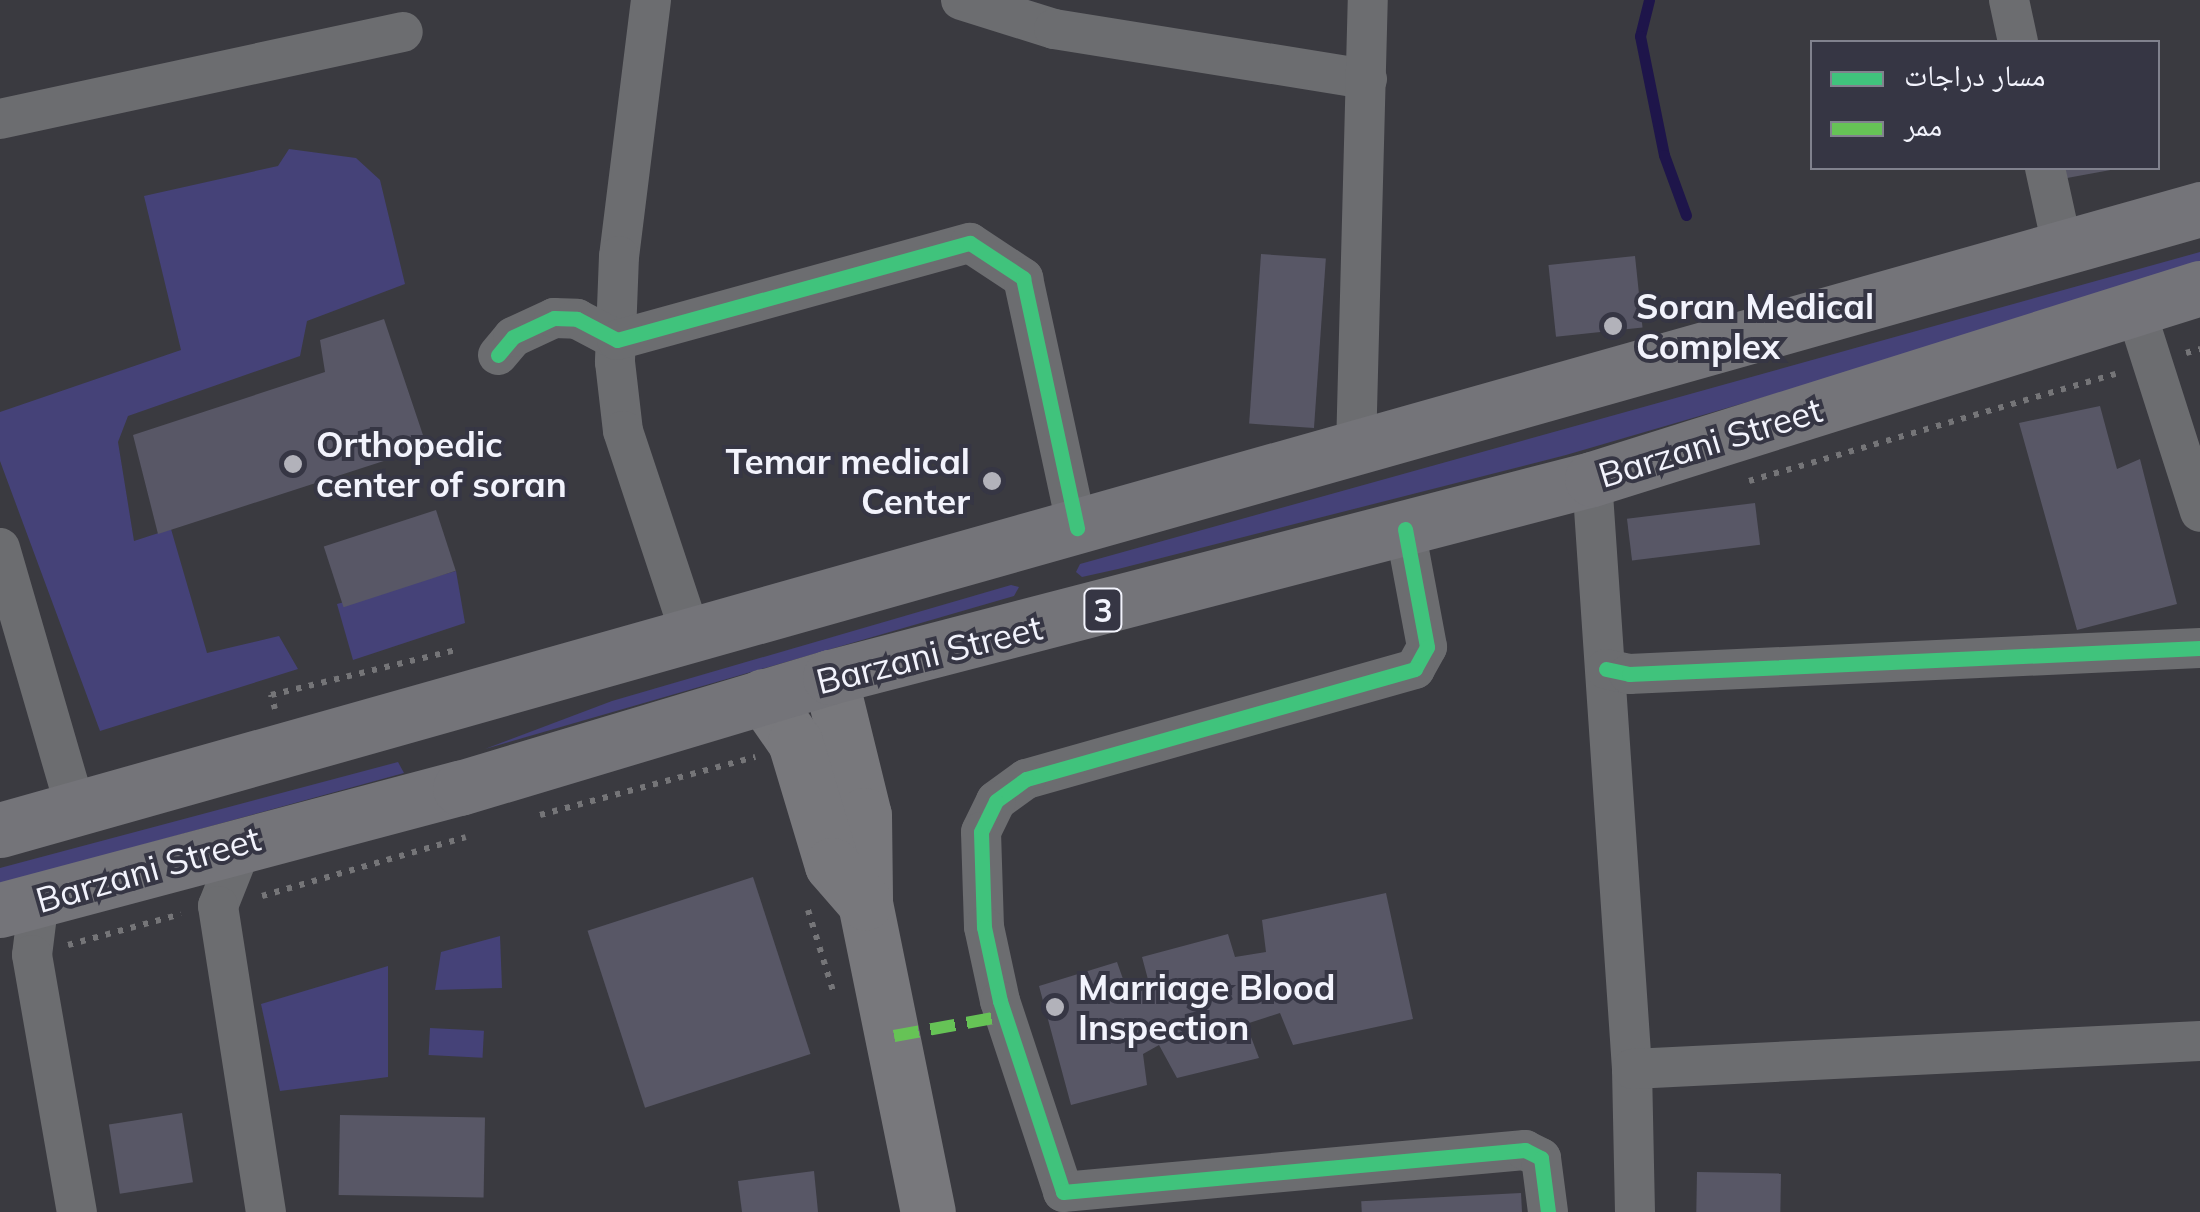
<!DOCTYPE html>
<html>
<head>
<meta charset="utf-8">
<style>
  body { margin:0 }
  #map { position:relative; width:2200px; height:1212px; overflow:hidden; background:#3a3a40; font-family:Mulish,"Noto Naskh Arabic",sans-serif }
  div>[style] { position:absolute }
  .green>* { inset:0; background:#454278; transform-origin:0 0 }
  .stream>* { height:11px; margin:-5.5px; padding:0 5.5px; transform-origin:5.5px; border-radius:5.5px; background:#1e154a }
  .building>* { inset:0; background:#585766; transform-origin:0 0 }
  .path>* { height:6px; margin-top:-3px; transform-origin:0; background:repeating-linear-gradient(90deg,#757578 0 5px,transparent 0 13px) }
  .minor>* { height:40px; margin:-20px; padding:0 20px; transform-origin:20px; border-radius:20px; background:#6c6d70 }
  .secondary>* { height:55px; margin:-27.5px; padding:0 27.5px; transform-origin:27.5px; border-radius:27.5px; background:#78787c }
  .trunk>* { height:55px; margin:-27.5px; padding:0 27.5px; transform-origin:27.5px; border-radius:27.5px; background:#747479 }
  .quiet>* { height:12px; margin-top:-6px; transform-origin:0; background:repeating-linear-gradient(90deg,#66c356 0 25px,transparent 0 37px) }
  .cycleway>* { height:15px; margin:-7.5px; padding:0 7.5px; transform-origin:7.5px; border-radius:7.5px; background:#40c37c }
  .dots>* { width:28px; height:28px; translate:-50% -50%; box-sizing:border-box; border:5px solid #363644; border-radius:50% }
  span { translate:-50% -50%; white-space:nowrap; text-align:center; line-height:1.15; -webkit-text-stroke:8px #363644; paint-order:stroke }
  .shield-label span { padding:2px 8px; background:#363644; border:2px solid; border-radius:8px; -webkit-text-stroke-width:0 }
  .shield-label { font-size:32px; color:#f2f3fc; font-weight:700 }
  .poi-label { font-size:35px; color:#f2f3fc; font-weight:700 }
  .left { translate:0 -50%; text-align:left }
  .right { translate:-100% -50%; text-align:right }
  .street-label { font-size:35px; color:#f2f3fc }
  .legend { position:absolute; left:1810px; top:40px; width:350px; height:130px; box-sizing:border-box; background:#363644; border:2px solid #81828e; margin:0; padding:12px 18px; list-style:none; font-size:30px; color:#f2f3fc }
  .legend li { display:flex; align-items:center; gap:20px; height:50px }
  .legend b { width:50px; border:2px solid #81828e }
</style>
</head>
<body>
<div id="map">
  <div class="green">
    <i style="clip-path:polygon(289px 149px,356px 158px,380px 180px,405px 284px,307px 321px,300px 356px,128px 416px,118px 442px,134px 541px,171px 529px,207px 653px,279px 636px,298px 669px,100px 731px,0 461px,0 412px,181px 350px,144px 196px,278px 166px)"></i>
    <i style="clip-path:polygon(2200px 252px,2200px 270px,1566px 455px,1118px 569px,1082px 577px,1076px 572px,1080px 564px)"></i>
    <i style="clip-path:polygon(456px 571px,465px 623px,353px 660px,337px 604px)"></i>
    <i style="clip-path:polygon(1011px 585px,1019px 587px,1014px 596px,485px 749px,612px 701px)"></i>
    <i style="clip-path:polygon(398px 762px,404px 773px,0 884px,0 868px)"></i>
    <i style="clip-path:polygon(500px 936px,502px 988px,435px 990px,441px 952px)"></i>
    <i style="clip-path:polygon(388px 966px,388px 1077px,280px 1091px,261px 1004px)"></i>
    <i style="left:430px;top:1028px;width:54px;height:27px;rotate:3deg"></i>
  </div>
  <div class="stream">
    <i style="left:1649px;top:0;width:37px;rotate:104deg"></i>
    <i style="left:1640px;top:36px;width:121px;rotate:78.6deg"></i>
    <i style="left:1664px;top:155px;width:64px;rotate:69.9deg"></i>
  </div>
  <div class="building">
    <i style="clip-path:polygon(2065px 168px,2116px 168px,2116px 169px,2067px 178px)"></i>
    <i style="left:1261px;top:254px;width:65px;height:170px;rotate:4deg"></i>
    <i style="left:1635px;top:256px;width:72px;height:87px;rotate:84deg"></i>
    <i style="clip-path:polygon(384px 319px,427px 447px,158px 534px,133px 435px,325px 372px,320px 340px)"></i>
    <i style="clip-path:polygon(2100px 406px,2117px 469px,2140px 459px,2177px 604px,2077px 630px,2019px 423px)"></i>
    <i style="left:1755px;top:503px;width:42px;height:129px;rotate:83deg"></i>
    <i style="left:436px;top:510px;width:64px;height:118px;rotate:72deg"></i>
    <i style="left:753px;top:877px;width:186px;height:174px;rotate:72deg"></i>
    <i style="clip-path:polygon(1386px 893px,1413px 1019px,1293px 1045px,1280px 1013px,1246px 1024px,1259px 1058px,1177px 1078px,1159px 1045px,1143px 1054px,1147px 1085px,1071px 1105px,1039px 986px,1117px 962px,1129px 996px,1150px 987px,1142px 957px,1228px 934px,1235px 957px,1266px 952px,1262px 920px)"></i>
    <i style="left:182px;top:1113px;width:70px;height:74px;rotate:81deg"></i>
    <i style="left:340px;top:1115px;width:145px;height:80px;rotate:1deg"></i>
    <i style="clip-path:polygon(814px 1171px,818px 1212px,742px 1212px,738px 1181px)"></i>
    <i style="left:1697px;top:1172px;width:84px;height:40px;rotate:1deg"></i>
    <i style="left:1521px;top:1193px;width:19px;height:160px;rotate:87deg"></i>
  </div>
  <div class="path">
    <i style="left:2186px;top:353px;width:15px;rotate:-16deg"></i>
    <i style="left:1749px;top:481px;width:382px;rotate:-16.3deg"></i>
    <i style="left:275px;top:709px;width:15px;rotate:-106deg"></i>
    <i style="left:271px;top:695px;width:194px;rotate:-13.7deg"></i>
    <i style="left:540px;top:815px;width:223px;rotate:-15.1deg"></i>
    <i style="left:262px;top:896px;width:212px;rotate:-16.1deg"></i>
    <i style="left:808px;top:910px;width:88px;rotate:72.8deg"></i>
    <i style="left:68px;top:945px;width:117px;rotate:-15.3deg"></i>
  </div>
  <div class="minor">
    <i style="left:651px;top:0;width:258px;rotate:97.1deg"></i>
    <i style="left:619px;top:256px;width:106px;rotate:92.2deg"></i>
    <i style="left:615px;top:362px;width:69px;rotate:83.4deg"></i>
    <i style="left:623px;top:431px;width:216px;rotate:71.6deg"></i>
    <i style="left:961px;top:0;width:97px;rotate:17.3deg"></i>
    <i style="left:1054px;top:29px;width:317px;rotate:9.1deg"></i>
    <i style="left:2009px;top:0;width:43px;rotate:77.9deg"></i>
    <i style="left:0;top:119px;width:412px;rotate:-12.2deg"></i>
    <i style="left:2045px;top:168px;width:79px;rotate:77.6deg"></i>
    <i style="left:2134px;top:305px;width:217px;rotate:72.3deg"></i>
    <i style="left:498px;top:355px;width:23px;rotate:-50deg"></i>
    <i style="left:513px;top:337px;width:45px;rotate:-24.9deg"></i>
    <i style="left:554px;top:318px;width:23px;rotate:2deg"></i>
    <i style="left:577px;top:319px;width:45px;rotate:27.7deg"></i>
    <i style="left:617px;top:340px;width:366px;rotate:-15.4deg"></i>
    <i style="left:970px;top:243px;width:64px;rotate:33.4deg"></i>
    <i style="left:1023px;top:278px;width:256px;rotate:77.8deg"></i>
    <i style="left:1356px;top:449px;width:449px;rotate:-88.5deg"></i>
    <i style="left:1592px;top:479px;width:591px;rotate:86.12deg"></i>
    <i style="left:1632px;top:1069px;width:143px;rotate:88.8deg"></i>
    <i style="left:1405px;top:529px;width:120px;rotate:79.4deg"></i>
    <i style="left:1427px;top:647px;width:25px;rotate:119deg"></i>
    <i style="left:1415px;top:669px;width:404px;rotate:164.2deg"></i>
    <i style="left:1026px;top:779px;width:37px;rotate:144deg"></i>
    <i style="left:996px;top:801px;width:34px;rotate:116deg"></i>
    <i style="left:981px;top:832px;width:95px;rotate:88.2deg"></i>
    <i style="left:984px;top:927px;width:76px;rotate:77.8deg"></i>
    <i style="left:1000px;top:1001px;width:201px;rotate:71.7deg"></i>
    <i style="left:1063px;top:1192px;width:464px;rotate:-5.2deg"></i>
    <i style="left:1525px;top:1150px;width:18px;rotate:27deg"></i>
    <i style="left:1541px;top:1158px;width:54px;rotate:82.6deg"></i>
    <i style="left:0;top:548px;width:272px;rotate:73.8deg"></i>
    <i style="left:1606px;top:669px;width:24px;rotate:12deg"></i>
    <i style="left:1629px;top:674px;width:572px;rotate:-2.61deg"></i>
    <i style="left:244px;top:841px;width:70px;rotate:111.8deg"></i>
    <i style="left:218px;top:906px;width:310px;rotate:81.1deg"></i>
    <i style="left:39px;top:899px;width:56px;rotate:97.1deg"></i>
    <i style="left:32px;top:955px;width:261px;rotate:80.1deg"></i>
    <i style="left:1632px;top:1069px;width:569px;rotate:-2.82deg"></i>
  </div>
  <div class="secondary">
    <i style="left:830px;top:677px;width:142px;rotate:76.2deg"></i>
    <i style="left:864px;top:815px;width:88px;rotate:89.3deg"></i>
    <i style="left:865px;top:903px;width:315px;rotate:78.5deg"></i>
    <i style="left:763px;top:696px;width:56px;rotate:55.2deg"></i>
    <i style="left:795px;top:742px;width:128px;rotate:73.3deg"></i>
    <i style="left:832px;top:865px;width:50px;rotate:49deg"></i>
  </div>
  <div class="trunk">
    <i style="left:0;top:830px;width:2286px;rotate:-15.76deg"></i>
    <i style="left:0;top:910px;width:476px;rotate:-14.9deg"></i>
    <i style="left:460px;top:788px;width:386px;rotate:-16.7deg"></i>
    <i style="left:830px;top:677px;width:787px;rotate:-14.57deg"></i>
    <i style="left:1592px;top:479px;width:637px;rotate:-17.44deg"></i>
  </div>
  <div class="quiet">
    <i style="left:894px;top:1036px;width:112px;rotate:-10.3deg"></i>
  </div>
  <div class="cycleway">
    <i style="left:498px;top:355px;width:23px;rotate:-50deg"></i>
    <i style="left:513px;top:337px;width:45px;rotate:-24.9deg"></i>
    <i style="left:554px;top:318px;width:23px;rotate:2deg"></i>
    <i style="left:577px;top:319px;width:45px;rotate:27.7deg"></i>
    <i style="left:617px;top:340px;width:366px;rotate:-15.4deg"></i>
    <i style="left:970px;top:243px;width:64px;rotate:33.4deg"></i>
    <i style="left:1023px;top:278px;width:256px;rotate:77.8deg"></i>
    <i style="left:1405px;top:529px;width:120px;rotate:79.4deg"></i>
    <i style="left:1427px;top:647px;width:25px;rotate:119deg"></i>
    <i style="left:1415px;top:669px;width:404px;rotate:164.2deg"></i>
    <i style="left:1026px;top:779px;width:37px;rotate:144deg"></i>
    <i style="left:996px;top:801px;width:34px;rotate:116deg"></i>
    <i style="left:981px;top:832px;width:95px;rotate:88.2deg"></i>
    <i style="left:984px;top:927px;width:76px;rotate:77.8deg"></i>
    <i style="left:1000px;top:1001px;width:201px;rotate:71.7deg"></i>
    <i style="left:1063px;top:1192px;width:464px;rotate:-5.2deg"></i>
    <i style="left:1525px;top:1150px;width:18px;rotate:27deg"></i>
    <i style="left:1541px;top:1158px;width:54px;rotate:82.6deg"></i>
    <i style="left:1606px;top:669px;width:24px;rotate:12deg"></i>
    <i style="left:1629px;top:674px;width:572px;rotate:-2.61deg"></i>
  </div>
  <div class="dots">
    <i style="left:1613px;top:326px;background:#b2b2ba"></i>
    <i style="left:293px;top:464px;background:#b2b2ba"></i>
    <i style="left:992px;top:481px;background:#b2b2ba"></i>
    <i style="left:1055px;top:1007px;background:#b2b2ba"></i>
  </div>
  <div class="shield-label">
    <span style="left:1103px;top:610px">3</span>
  </div>
  <div class="poi-label">
    <span class="left" style="left:1636px;top:326px">Soran Medical<br>Complex</span>
    <span class="left" style="left:316px;top:464px">Orthopedic<br>center of soran</span>
    <span class="right" style="left:970px;top:481px">Temar medical<br>Center</span>
    <span class="left" style="left:1078px;top:1007px">Marriage Blood<br>Inspection</span>
  </div>
  <div class="street-label">
    <span style="left:1710px;top:442px;rotate:-17deg">Barzani Street</span>
    <span style="left:929px;top:654px;rotate:-14deg">Barzani Street</span>
    <span style="left:148px;top:869px;rotate:-16deg">Barzani Street</span>
  </div>
  <ul class="legend">
  <li><b style="height:12px;background:#40c37c"></b>مسار دراجات</li>
  <li><b style="height:12px;background:#66c356"></b>ممر</li>
  </ul>
</div>
</body>
</html>
